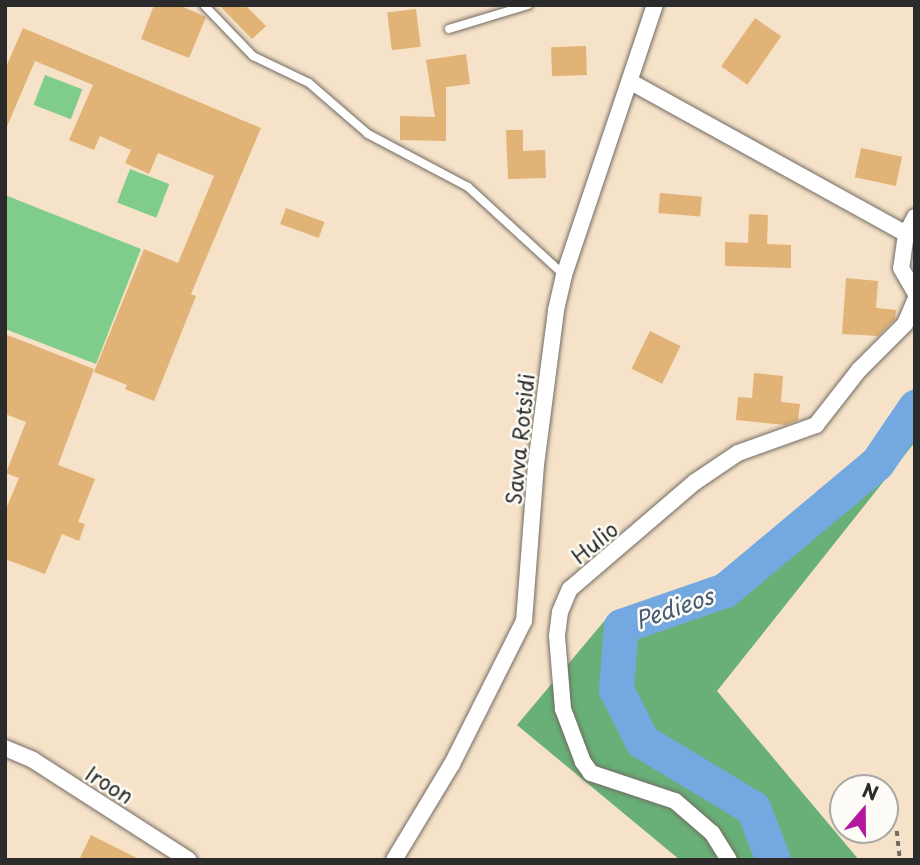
<!DOCTYPE html>
<html>
<head>
<meta charset="utf-8">
<style>
  body { margin:0 }
  #map { position:relative; width:920px; height:865px; overflow:hidden; background:#f6e2c9; font-family:"Playpen Sans",sans-serif }
  div>[style] { position:absolute }
  .green>* { inset:0; background:#80cd8b; transform-origin:0 0 }
  .forest>* { inset:0; background:#68b077 }
  .river>* { height:35px; margin:-17.5px; padding:0 17.5px; transform-origin:17.5px; border-radius:17.5px; background:#74a8e1 }
  .building>* { inset:0; background:#e1b376; transform-origin:0 0 }
  .path>* { height:3.5px; margin-top:-1.75px; transform-origin:0; background:repeating-linear-gradient(90deg,#726b62 0 5px,transparent 0 10px) }
  .roads { filter:drop-shadow(0 0 2px #726b62) drop-shadow(0 0 2px #726b62) }
  .lane>* { height:8px; margin:-4px; padding:0 4px; transform-origin:4px; border-radius:4px; background:#fff }
  .street>* { height:16px; margin:-8px; padding:0 8px; transform-origin:8px; border-radius:8px; background:#fff }
  span { translate:-50% -50%; white-space:nowrap; text-align:center; line-height:1.15; -webkit-text-stroke:5px #fdfcf7; paint-order:stroke }
  .street-label { font-size:21px; color:#2b2b2b }
  .water-label { font-size:23px; color:#485d74; font-style:italic }
  .frame { position:absolute; inset:0; border:7px solid #2b2b2b; pointer-events:none }
  .north { position:absolute; left:829px; top:774px; width:70px; height:70px; box-sizing:border-box; background:#fdfcf7; border:2px solid #a9a8a5; border-radius:50%; rotate:20deg; font-size:19px; font-weight:700; line-height:28px; text-align:center; color:#2b2b2b }
  .north::after { content:''; display:block; margin:auto; width:24px; height:32px; background:#b5179e; clip-path:polygon(50% 0,100% 100%,50% 72%,0 100%) }
</style>
</head>
<body>
<div id="map">
  <div class="green">
    <i style="left:45px;top:75px;width:40px;height:32px;rotate:21deg"></i>
    <i style="left:130px;top:169px;width:42px;height:36px;rotate:21deg"></i>
    <i style="clip-path:polygon(5px 195px,141px 249px,96px 364px,5px 329px)"></i>
  </div>
  <div class="forest">
    <i style="clip-path:polygon(915px 386px,915px 442px,717px 691px,859px 860px,680px 860px,517px 725px,606px 619px,704px 587px,867px 453px)"></i>
  </div>
  <div class="river">
    <i style="left:773px;top:860px;width:56px;rotate:-111deg"></i>
    <i style="left:753px;top:808px;width:130px;rotate:-148.9deg"></i>
    <i style="left:642px;top:741px;width:58px;rotate:-116.6deg"></i>
    <i style="left:616px;top:689px;width:63px;rotate:-85.5deg"></i>
    <i style="left:621px;top:626px;width:110px;rotate:-19.1deg"></i>
    <i style="left:725px;top:590px;width:198px;rotate:-39.9deg"></i>
    <i style="left:877px;top:463px;width:68px;rotate:-55.8deg"></i>
  </div>
  <div class="building">
    <i style="clip-path:polygon(154px 5px,179px 5px,206px 17px,189px 58px,141px 39px)"></i>
    <i style="clip-path:polygon(219px 5px,245px 5px,266px 26px,252px 39px)"></i>
    <i style="left:416px;top:9px;width:38px;height:29px;rotate:83deg"></i>
    <i style="left:755px;top:18px;width:32px;height:59px;rotate:35deg"></i>
    <i style="clip-path:polygon(23px 28px,261px 128px,191px 294px,196px 296px,154px 401px,125px 389px,127px 385px,94px 372px,144px 249px,178px 263px,214px 176px,158px 153px,149px 174px,125px 163px,131px 150px,100px 136px,94px 150px,69px 140px,93px 85px,35px 61px,5px 131px,5px 69px)"></i>
    <i style="left:586px;top:46px;width:29px;height:35px;rotate:88deg"></i>
    <i style="clip-path:polygon(466px 54px,470px 84px,446px 87px,446px 141px,400px 140px,400px 116px,435px 117px,426px 60px)"></i>
    <i style="clip-path:polygon(506px 130px,523px 130px,523px 151px,545px 150px,546px 178px,508px 179px)"></i>
    <i style="left:861px;top:148px;width:42px;height:30px;rotate:12deg"></i>
    <i style="left:660px;top:193px;width:42px;height:20px;rotate:5deg"></i>
    <i style="left:286px;top:208px;width:41px;height:17px;rotate:20deg"></i>
    <i style="clip-path:polygon(749px 214px,768px 215px,767px 244px,791px 245px,791px 268px,725px 266px,725px 242px,748px 243px)"></i>
    <i style="clip-path:polygon(846px 278px,878px 281px,876px 308px,896px 310px,895px 319px,878px 336px,842px 334px)"></i>
    <i style="left:650px;top:331px;width:34px;height:42px;rotate:26deg"></i>
    <i style="clip-path:polygon(5px 334px,94px 369px,58px 465px,95px 479px,78px 522px,85px 524px,79px 541px,62px 534px,45px 574px,5px 559px,5px 511px,19px 478px,6px 473px,26px 422px,5px 414px)"></i>
    <i style="clip-path:polygon(754px 373px,783px 376px,781px 402px,800px 404px,798px 420px,785px 425px,736px 420px,738px 397px,752px 398px)"></i>
    <i style="clip-path:polygon(91px 835px,141px 860px,79px 860px)"></i>
  </div>
  <div class="path">
    <i style="left:897px;top:831px;width:29px;rotate:84deg"></i>
  </div>
  <div class="roads">
    <div class="lane">
      <i style="left:204px;top:5px;width:71px;rotate:46.1deg"></i>
      <i style="left:253px;top:56px;width:62px;rotate:25.7deg"></i>
      <i style="left:309px;top:83px;width:78px;rotate:40.8deg"></i>
      <i style="left:368px;top:134px;width:113px;rotate:27.9deg"></i>
      <i style="left:468px;top:187px;width:130px;rotate:42.5deg"></i>
      <i style="left:449px;top:29px;width:83px;rotate:-16.9deg"></i>
    </div>
    <div class="street">
      <i style="left:631px;top:82px;width:314px;rotate:28.9deg"></i>
      <i style="left:915px;top:217px;width:19px;rotate:118deg"></i>
      <i style="left:906px;top:234px;width:34px;rotate:98deg"></i>
      <i style="left:901px;top:268px;width:28px;rotate:60deg"></i>
      <i style="left:5px;top:748px;width:30px;rotate:23deg"></i>
      <i style="left:33px;top:760px;width:185px;rotate:32.7deg"></i>
      <i style="left:394px;top:860px;width:112px;rotate:-58.9deg"></i>
      <i style="left:452px;top:764px;width:160px;rotate:-63.3deg"></i>
      <i style="left:524px;top:621px;width:156px;rotate:-85.6deg"></i>
      <i style="left:536px;top:465px;width:156px;rotate:-82.6deg"></i>
      <i style="left:556px;top:310px;width:36px;rotate:-77deg"></i>
      <i style="left:564px;top:275px;width:285px;rotate:-71.4deg"></i>
      <i style="left:729px;top:860px;width:32px;rotate:-122deg"></i>
      <i style="left:712px;top:833px;width:49px;rotate:-139.1deg"></i>
      <i style="left:675px;top:801px;width:89px;rotate:-161.6deg"></i>
      <i style="left:591px;top:773px;width:14px;rotate:-126deg"></i>
      <i style="left:583px;top:762px;width:57px;rotate:-110.7deg"></i>
      <i style="left:563px;top:709px;width:73px;rotate:-94.7deg"></i>
      <i style="left:557px;top:636px;width:24px;rotate:-83deg"></i>
      <i style="left:560px;top:612px;width:25px;rotate:-67deg"></i>
      <i style="left:570px;top:589px;width:165px;rotate:-40.6deg"></i>
      <i style="left:695px;top:482px;width:52px;rotate:-34deg"></i>
      <i style="left:738px;top:453px;width:83px;rotate:-19.7deg"></i>
      <i style="left:816px;top:425px;width:70px;rotate:-52deg"></i>
      <i style="left:859px;top:370px;width:65px;rotate:-45deg"></i>
      <i style="left:905px;top:324px;width:26px;rotate:-67deg"></i>
    </div>
  </div>
  <div class="street-label">
    <span style="left:519px;top:439px;rotate:-84deg">Savva Rotsidi</span>
    <span style="left:594px;top:542px;rotate:-39deg">Hulio</span>
    <span style="left:110px;top:784px;rotate:32deg">Iroon</span>
  </div>
  <div class="water-label">
    <span style="left:674px;top:608px;rotate:-19deg">Pedieos</span>
  </div>
  <div class="frame"></div>
  <div class="north">N</div>
</div>
</body>
</html>
